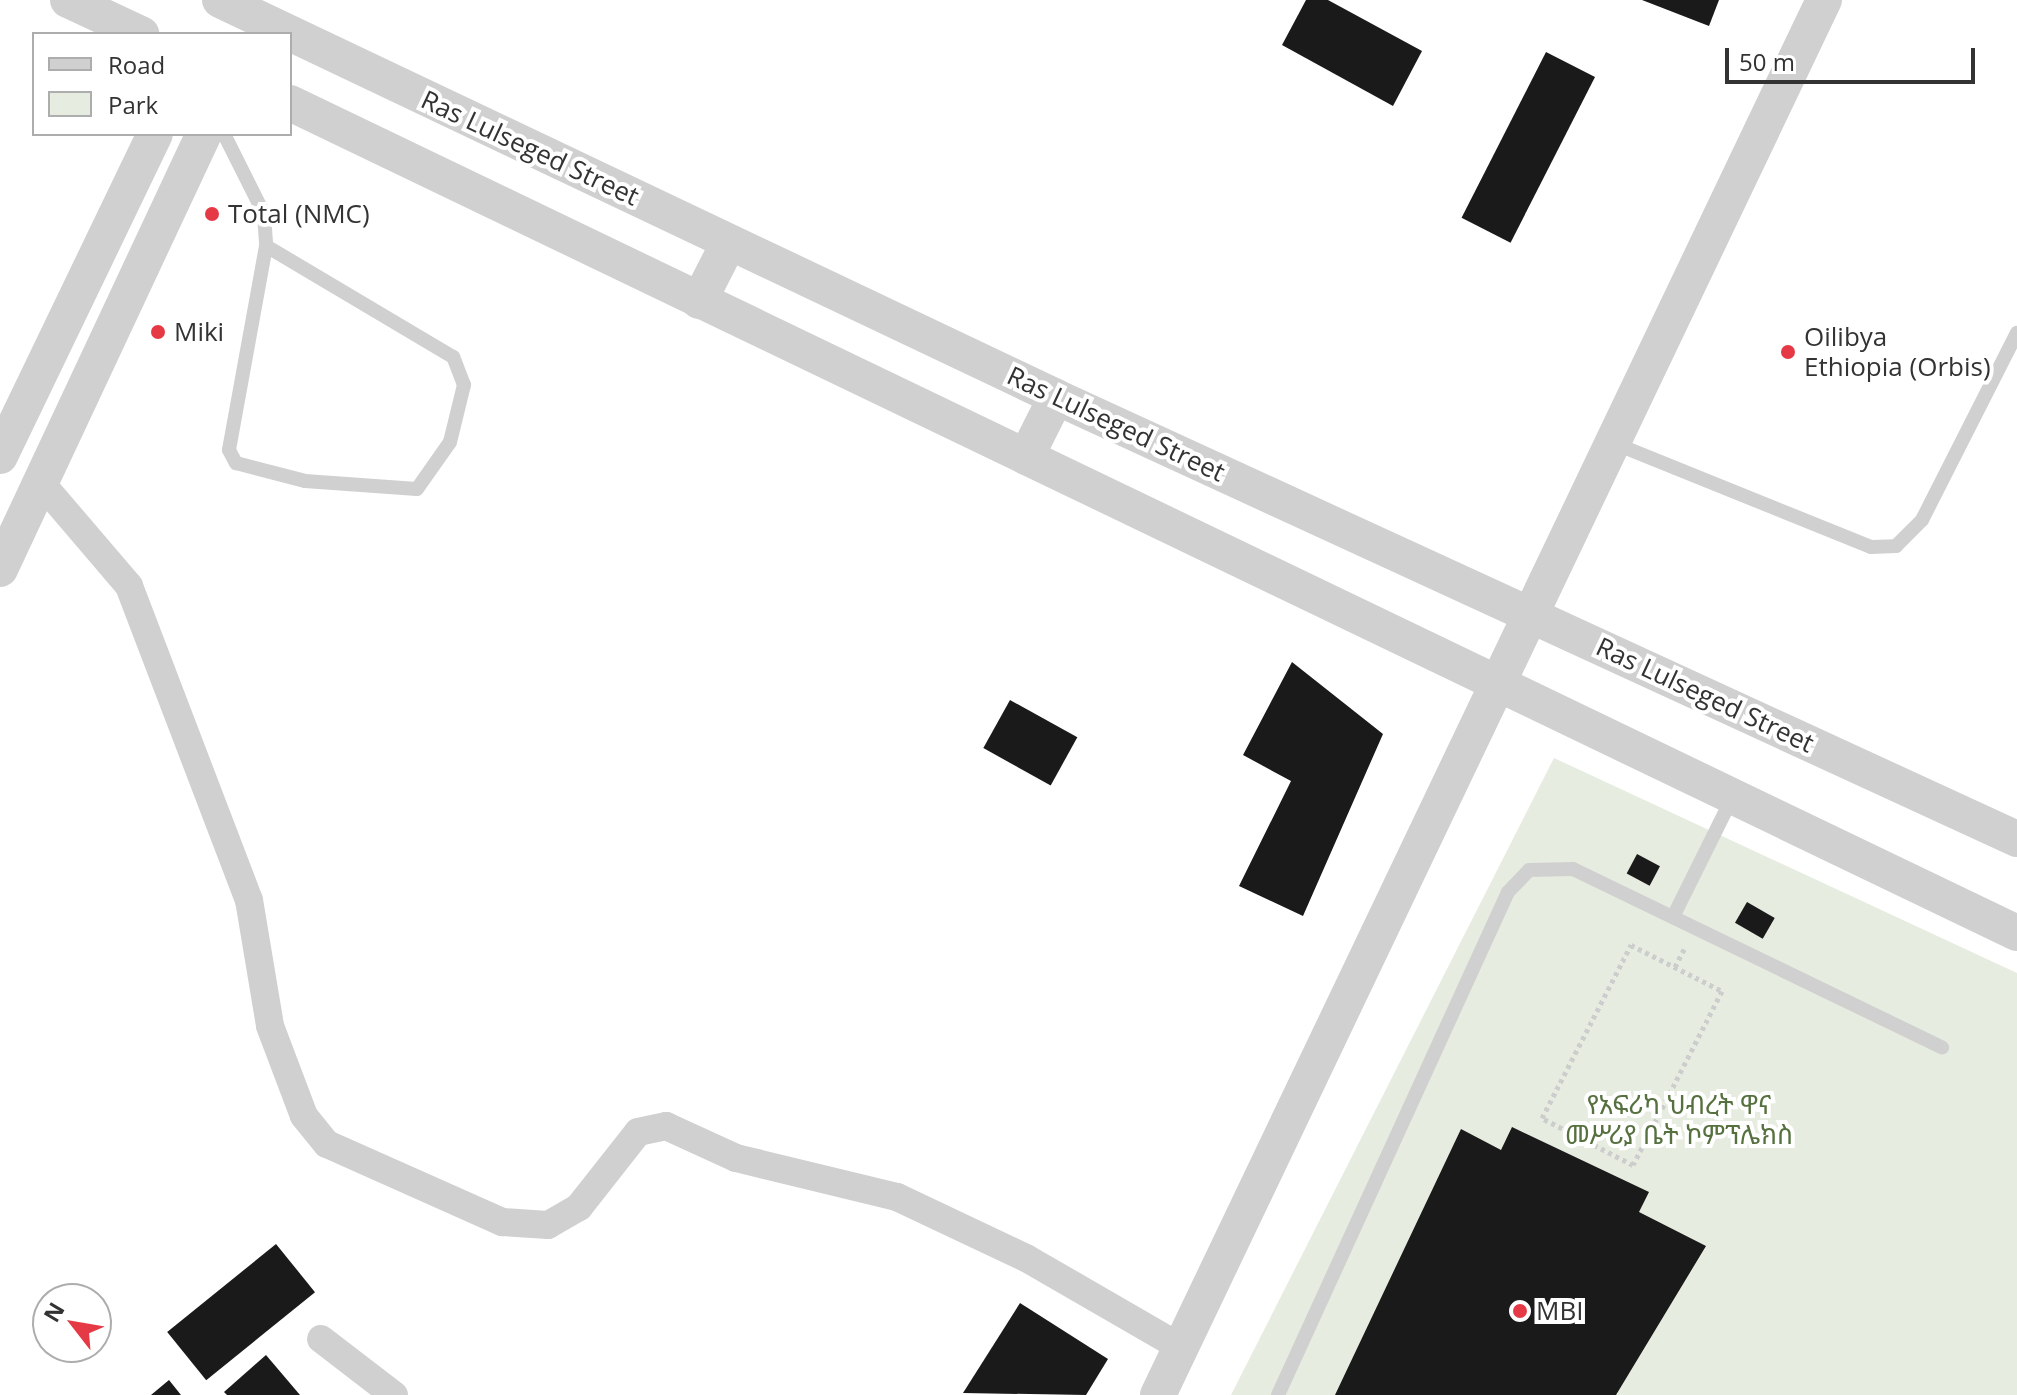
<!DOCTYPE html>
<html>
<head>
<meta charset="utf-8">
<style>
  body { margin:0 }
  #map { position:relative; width:2017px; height:1395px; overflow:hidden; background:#fff; font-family:"Open Sans","Noto Sans Ethiopic",sans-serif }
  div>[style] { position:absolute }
  .green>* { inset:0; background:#e6ecdf }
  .building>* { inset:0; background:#1a1a1a; transform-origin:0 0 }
  .path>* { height:5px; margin-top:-2.5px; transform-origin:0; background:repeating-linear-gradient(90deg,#cdcdcd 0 4px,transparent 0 8px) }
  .service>* { height:14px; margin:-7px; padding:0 7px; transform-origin:7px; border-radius:7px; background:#d0d0d0 }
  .minor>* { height:28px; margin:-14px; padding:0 14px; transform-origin:14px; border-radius:14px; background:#d0d0d0 }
  .tertiary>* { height:36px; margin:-18px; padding:0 18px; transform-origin:18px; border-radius:18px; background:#d0d0d0 }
  .dots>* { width:22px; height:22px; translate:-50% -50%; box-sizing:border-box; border:4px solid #fff; border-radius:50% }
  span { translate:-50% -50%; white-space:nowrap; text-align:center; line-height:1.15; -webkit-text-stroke:8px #fff; paint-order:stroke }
  .street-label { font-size:26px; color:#333 }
  .poi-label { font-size:26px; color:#333 }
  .left { translate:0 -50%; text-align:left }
  .park-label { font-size:26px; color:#56703f }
  .legend { position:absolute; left:32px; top:32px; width:260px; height:104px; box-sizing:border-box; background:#fff; border:2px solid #adadad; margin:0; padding:10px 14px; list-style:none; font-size:24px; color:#333 }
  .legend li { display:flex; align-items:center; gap:16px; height:40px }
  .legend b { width:40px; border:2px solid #adadad }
  .north { position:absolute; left:32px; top:1283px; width:80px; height:80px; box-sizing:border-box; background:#fff; border:2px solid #adadad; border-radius:50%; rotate:301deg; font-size:22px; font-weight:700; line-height:32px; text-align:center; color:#333 }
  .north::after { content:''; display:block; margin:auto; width:28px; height:36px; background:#e63946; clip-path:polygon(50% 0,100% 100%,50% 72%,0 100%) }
  .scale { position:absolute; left:1725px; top:48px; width:250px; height:36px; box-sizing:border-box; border:4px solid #333; border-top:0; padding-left:10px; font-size:24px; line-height:28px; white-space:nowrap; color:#333; -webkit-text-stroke:6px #fff; paint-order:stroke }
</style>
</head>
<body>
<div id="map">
  <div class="green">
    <i style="clip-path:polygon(1554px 758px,2017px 973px,2017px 1395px,1231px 1395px)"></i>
  </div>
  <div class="building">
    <i style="clip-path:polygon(1306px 0,1328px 0,1422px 51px,1393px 106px,1282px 45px)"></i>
    <i style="clip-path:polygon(1642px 0,1719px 0,1709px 26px)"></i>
    <i style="left:1546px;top:52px;width:55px;height:186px;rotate:27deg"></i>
    <i style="clip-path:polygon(1292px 662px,1383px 734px,1303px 916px,1239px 886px,1291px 781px,1243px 755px)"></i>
    <i style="left:1010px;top:700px;width:77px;height:55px;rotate:29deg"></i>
    <i style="left:1637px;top:854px;width:26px;height:22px;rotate:28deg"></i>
    <i style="left:1747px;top:902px;width:32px;height:24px;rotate:30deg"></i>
    <i style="clip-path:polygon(1512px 1127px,1649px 1192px,1639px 1212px,1706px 1246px,1616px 1395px,1335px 1395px,1461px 1129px,1501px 1150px)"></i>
    <i style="left:276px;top:1244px;width:62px;height:140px;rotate:51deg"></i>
    <i style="clip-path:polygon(1020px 1303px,1108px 1359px,1086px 1395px,963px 1393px)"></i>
    <i style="clip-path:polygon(266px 1355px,300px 1395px,227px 1395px,224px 1392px)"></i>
    <i style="clip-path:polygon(169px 1380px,181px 1395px,151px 1395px)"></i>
  </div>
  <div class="path">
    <i style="left:1631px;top:945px;width:102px;rotate:26.8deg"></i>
    <i style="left:1722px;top:991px;width:195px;rotate:117.1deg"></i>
    <i style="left:1633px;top:1165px;width:102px;rotate:-152.7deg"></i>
    <i style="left:1542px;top:1118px;width:195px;rotate:-62.8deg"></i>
    <i style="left:1675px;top:967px;width:22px;rotate:-63deg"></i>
  </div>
  <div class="service">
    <i style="left:224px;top:134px;width:89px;rotate:63.4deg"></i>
    <i style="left:264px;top:214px;width:32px;rotate:86deg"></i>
    <i style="left:266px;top:246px;width:207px;rotate:100.3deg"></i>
    <i style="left:229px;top:450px;width:15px;rotate:62deg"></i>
    <i style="left:236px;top:463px;width:71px;rotate:14.6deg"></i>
    <i style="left:305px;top:481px;width:112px;rotate:4.1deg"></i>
    <i style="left:417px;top:489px;width:57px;rotate:-54.9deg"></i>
    <i style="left:450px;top:442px;width:59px;rotate:-76.2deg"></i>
    <i style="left:464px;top:385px;width:30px;rotate:-111deg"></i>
    <i style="left:453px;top:357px;width:217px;rotate:-149.3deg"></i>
    <i style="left:1616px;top:444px;width:275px;rotate:22deg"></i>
    <i style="left:1871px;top:547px;width:25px;rotate:-2deg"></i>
    <i style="left:1896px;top:546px;width:37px;rotate:-45deg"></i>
    <i style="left:1922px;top:520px;width:210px;rotate:-63.1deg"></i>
    <i style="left:1673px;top:917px;width:133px;rotate:-63.6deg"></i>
    <i style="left:1278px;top:1395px;width:553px;rotate:-65.43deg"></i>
    <i style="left:1508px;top:892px;width:30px;rotate:-46deg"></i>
    <i style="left:1529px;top:870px;width:44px;rotate:-1.3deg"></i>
    <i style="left:1573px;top:869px;width:410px;rotate:25.8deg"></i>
  </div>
  <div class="minor">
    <i style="left:42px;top:484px;width:134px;rotate:49.5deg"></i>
    <i style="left:129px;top:586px;width:336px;rotate:69.1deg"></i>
    <i style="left:249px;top:900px;width:128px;rotate:80.5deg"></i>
    <i style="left:270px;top:1026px;width:96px;rotate:69.3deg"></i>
    <i style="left:304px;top:1116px;width:36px;rotate:51deg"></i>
    <i style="left:327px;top:1144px;width:192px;rotate:24deg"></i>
    <i style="left:502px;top:1222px;width:46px;rotate:3.7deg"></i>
    <i style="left:548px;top:1225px;width:36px;rotate:-30deg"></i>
    <i style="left:579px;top:1207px;width:95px;rotate:-51.8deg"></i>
    <i style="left:638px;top:1132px;width:29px;rotate:-12deg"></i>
    <i style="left:666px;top:1126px;width:77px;rotate:24.6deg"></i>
    <i style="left:736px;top:1158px;width:166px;rotate:13.6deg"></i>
    <i style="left:897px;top:1197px;width:143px;rotate:25.3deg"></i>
    <i style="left:1026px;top:1258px;width:178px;rotate:30deg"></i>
    <i style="left:321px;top:1339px;width:92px;rotate:37.5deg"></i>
  </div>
  <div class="tertiary">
    <i style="left:68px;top:0;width:81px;rotate:25deg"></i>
    <i style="left:220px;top:0;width:925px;rotate:25.4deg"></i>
    <i style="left:1056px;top:397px;width:1058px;rotate:24.7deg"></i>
    <i style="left:290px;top:103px;width:1916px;rotate:25.67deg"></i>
    <i style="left:699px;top:301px;width:66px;rotate:-63deg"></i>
    <i style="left:0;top:456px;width:357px;rotate:-64.3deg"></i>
    <i style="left:1026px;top:457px;width:67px;rotate:-63.4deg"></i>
    <i style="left:0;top:569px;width:480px;rotate:-64.9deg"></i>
    <i style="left:1158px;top:1395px;width:1546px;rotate:-64.48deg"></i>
  </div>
  <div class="dots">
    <i style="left:212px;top:214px;background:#e63946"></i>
    <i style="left:158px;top:332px;background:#e63946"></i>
    <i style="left:1788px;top:352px;background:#e63946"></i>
    <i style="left:1520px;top:1311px;background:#e63946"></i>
  </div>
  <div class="street-label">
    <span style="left:530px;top:148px;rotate:25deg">Ras Lulseged Street</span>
    <span style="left:1116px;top:424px;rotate:25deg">Ras Lulseged Street</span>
    <span style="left:1705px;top:695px;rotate:25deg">Ras Lulseged Street</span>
  </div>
  <div class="poi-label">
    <span class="left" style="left:228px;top:214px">Total (NMC)</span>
    <span class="left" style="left:174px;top:332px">Miki</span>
    <span class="left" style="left:1804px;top:352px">Oilibya<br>Ethiopia (Orbis)</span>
    <span class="left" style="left:1536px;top:1311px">MBI</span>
  </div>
  <div class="park-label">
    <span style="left:1679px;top:1120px">የአፍሪካ ህብረት ዋና<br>መሥሪያ ቤት ኮምፕሌክስ</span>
  </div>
  <ul class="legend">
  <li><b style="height:10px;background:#d0d0d0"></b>Road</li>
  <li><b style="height:22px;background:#e6ecdf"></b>Park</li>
  </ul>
  <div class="north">N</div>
  <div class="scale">50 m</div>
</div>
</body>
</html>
